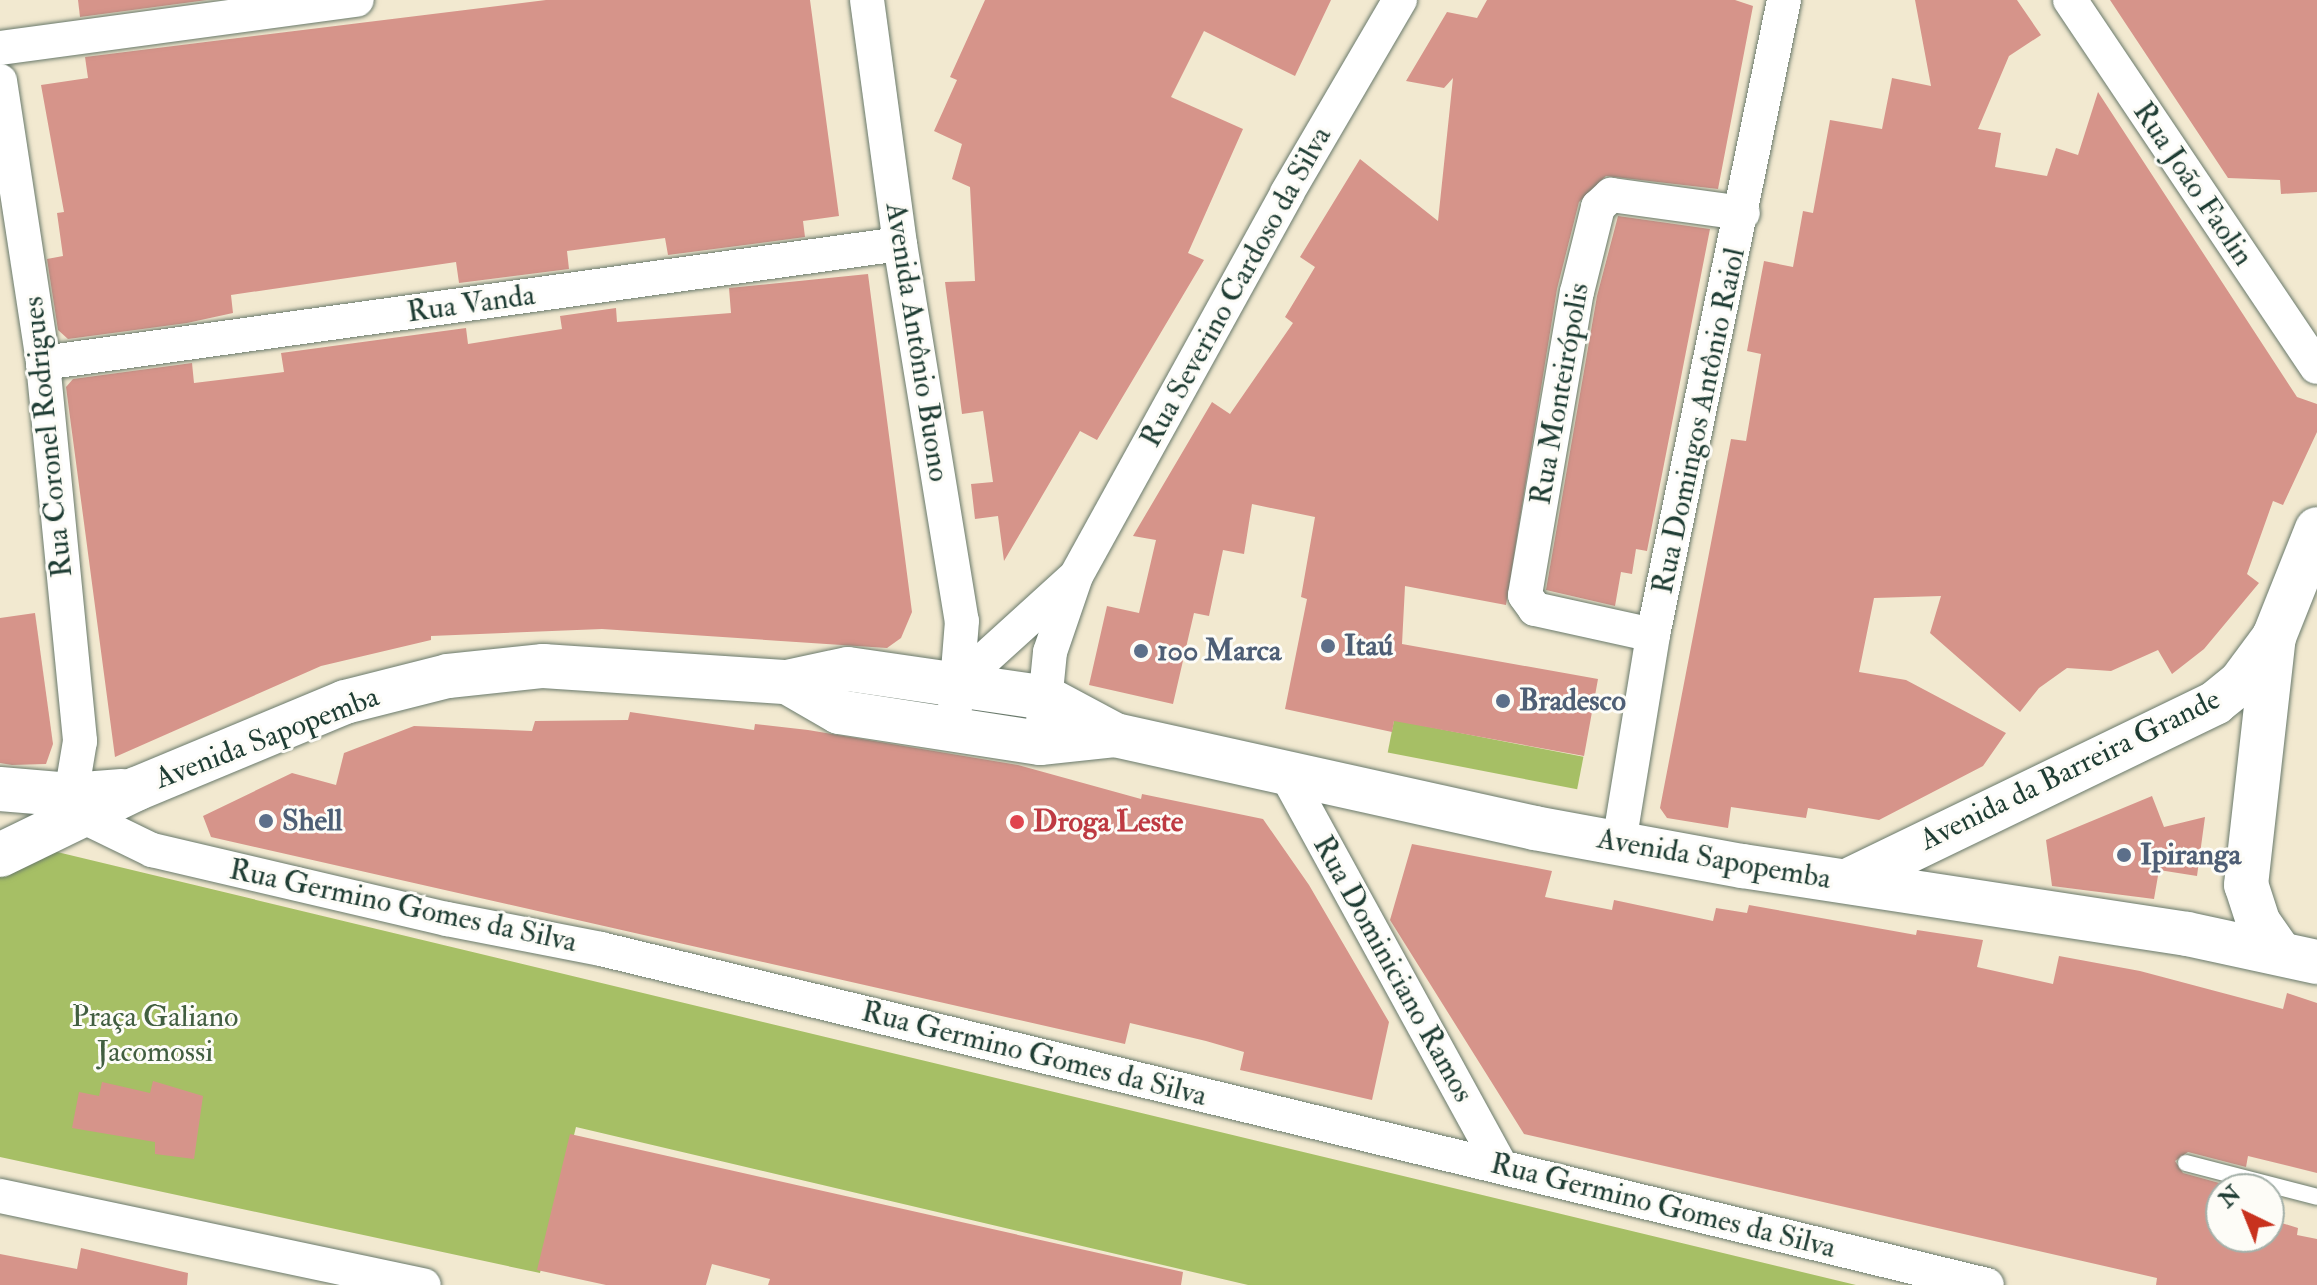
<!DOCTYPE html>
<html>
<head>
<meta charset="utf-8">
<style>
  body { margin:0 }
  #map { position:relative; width:2317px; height:1285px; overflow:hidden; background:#f2e9d0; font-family:"IM FELL Double Pica",serif }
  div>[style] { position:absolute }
  .green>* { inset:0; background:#a6bf65; transform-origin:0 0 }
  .building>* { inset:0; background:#d6948a }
  .roads { filter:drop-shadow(0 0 2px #69796b) drop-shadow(0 0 2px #69796b) }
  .lane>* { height:16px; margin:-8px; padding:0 8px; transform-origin:8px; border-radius:8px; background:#fff }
  .street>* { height:34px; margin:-17px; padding:0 17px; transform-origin:17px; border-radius:17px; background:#fff }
  .secondary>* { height:44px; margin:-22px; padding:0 22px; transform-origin:22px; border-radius:22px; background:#fff }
  .dots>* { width:22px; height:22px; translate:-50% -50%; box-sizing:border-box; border:4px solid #fdfcf7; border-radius:50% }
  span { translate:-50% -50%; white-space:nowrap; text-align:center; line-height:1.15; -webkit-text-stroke:6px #fdfcf7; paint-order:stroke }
  .street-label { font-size:30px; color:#1f3d34 }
  .service-label { font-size:30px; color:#4e5e75; font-weight:700 }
  .left { translate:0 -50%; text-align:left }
  .health-label { font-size:30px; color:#be3a42; font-weight:700 }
  .park-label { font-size:30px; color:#415e40 }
  .north { position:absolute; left:2205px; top:1173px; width:80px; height:80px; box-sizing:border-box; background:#fdfcf7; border:2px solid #a4b0a9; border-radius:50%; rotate:317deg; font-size:22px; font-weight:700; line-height:32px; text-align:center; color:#1f3d34 }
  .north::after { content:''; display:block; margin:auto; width:28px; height:36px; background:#c8321e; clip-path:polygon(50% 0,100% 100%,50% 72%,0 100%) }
</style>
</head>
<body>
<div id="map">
  <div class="green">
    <i style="left:1394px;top:720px;width:193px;height:33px;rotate:11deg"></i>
    <i style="clip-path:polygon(53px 851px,1856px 1285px,1248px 1285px,576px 1127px,540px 1273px,0 1157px,0 874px)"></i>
  </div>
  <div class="building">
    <i style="clip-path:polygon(78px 0,207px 0,80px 17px)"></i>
    <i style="clip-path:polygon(546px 0,810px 0,839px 216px,803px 221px,805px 237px,668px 255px,665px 238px,567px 251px,569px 269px,459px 283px,456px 262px,231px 295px,233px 313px,187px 323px,68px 339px,58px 330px,47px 259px,63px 256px,57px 213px,64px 212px,41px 85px,88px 78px,85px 57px)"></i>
    <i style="clip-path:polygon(985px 0,1331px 0,1295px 76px,1204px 31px,1171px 97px,1243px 129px,1188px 253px,1204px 260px,1097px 440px,1080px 431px,1004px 561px,998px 516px,975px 519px,971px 484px,993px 482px,983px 411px,962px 414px,945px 282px,975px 281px,970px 187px,952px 179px,962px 144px,934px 131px,957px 80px,950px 77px)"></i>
    <i style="clip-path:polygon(1487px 0,1735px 0,1753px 6px,1718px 189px,1606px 176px,1579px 202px,1557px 289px,1506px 605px,1405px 586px,1402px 644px,1598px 679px,1584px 756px,1394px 721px,1392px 732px,1285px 709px,1307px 599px,1301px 597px,1315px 517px,1252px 504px,1244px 554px,1223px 550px,1209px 616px,1194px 613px,1173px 704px,1089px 685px,1107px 606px,1139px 613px,1156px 540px,1133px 536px,1212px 402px,1230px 414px,1293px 323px,1285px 317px,1315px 267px,1300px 257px,1360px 159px,1438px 221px,1453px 78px,1444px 88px,1406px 81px,1447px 12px,1477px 18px)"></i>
    <i style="clip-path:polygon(1915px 0,2017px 0,2041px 35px,2009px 56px,1978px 129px,2001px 133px,1995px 167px,2047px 176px,2056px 148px,2078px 155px,2098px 92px,2297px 397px,2317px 404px,2317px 432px,2283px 505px,2273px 501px,2247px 574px,2259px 583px,2204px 649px,2172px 674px,2158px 650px,2111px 671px,2067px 668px,2039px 688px,2020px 712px,1930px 633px,1941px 596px,1874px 598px,1859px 672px,1906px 680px,2006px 733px,1983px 766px,1879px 820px,1808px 808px,1806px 818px,1731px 807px,1728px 828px,1667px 818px,1660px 808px,1731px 439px,1746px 441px,1761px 354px,1747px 351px,1764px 261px,1793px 267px,1803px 211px,1813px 213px,1830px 120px,1882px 129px,1892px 78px,1931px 86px)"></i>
    <i style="clip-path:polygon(2110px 0,2317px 0,2317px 192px,2281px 194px,2280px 180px,2228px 178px)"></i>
    <i style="clip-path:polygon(1618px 216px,1710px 229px,1647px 551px,1636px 549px,1632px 574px,1621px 572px,1615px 606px,1546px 590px,1597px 296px)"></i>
    <i style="clip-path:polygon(868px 274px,912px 612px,901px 638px,887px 648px,602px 629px,431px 636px,431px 640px,321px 666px,115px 757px,66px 387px,73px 379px,192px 363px,194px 383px,284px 372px,281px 353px,466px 328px,468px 344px,562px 329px,560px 316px,616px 308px,617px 322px,731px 313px,729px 288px)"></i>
    <i style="clip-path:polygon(35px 613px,53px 744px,46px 764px,12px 765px,0 763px,0 618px)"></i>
    <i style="clip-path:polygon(630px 712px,754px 730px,755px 724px,808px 730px,1018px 765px,1141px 799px,1142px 794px,1263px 819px,1309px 885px,1389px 1022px,1372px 1100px,1240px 1070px,1244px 1052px,1206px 1041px,1130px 1023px,1125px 1044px,211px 837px,203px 816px,292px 773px,336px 785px,344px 753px,414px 726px,532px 731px,535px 721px,628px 720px)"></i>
    <i style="clip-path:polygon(2152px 796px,2164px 827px,2205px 817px,2197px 876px,2159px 870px,2154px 899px,2052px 886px,2046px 840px)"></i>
    <i style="clip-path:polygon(1412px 844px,1552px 871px,1545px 897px,1612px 910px,1614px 900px,1713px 921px,1716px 908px,1747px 913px,1749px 905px,1916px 935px,1917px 930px,1983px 940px,1977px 967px,2053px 984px,2059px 956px,2140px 971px,2283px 1009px,2287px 993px,2317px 1003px,2317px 1173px,2248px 1156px,2246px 1167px,2188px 1152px,2175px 1161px,2183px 1173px,2241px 1189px,2221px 1189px,2221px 1237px,2269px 1237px,2269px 1219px,2298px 1228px,2297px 1235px,2317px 1239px,2317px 1285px,2156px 1285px,2157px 1278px,1524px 1134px,1390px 920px)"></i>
    <i style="clip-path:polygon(153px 1081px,203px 1096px,194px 1159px,155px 1154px,155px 1142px,72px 1128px,79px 1092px,99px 1096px,102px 1082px,150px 1093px)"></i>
    <i style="clip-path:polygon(570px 1134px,1183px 1272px,1181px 1285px,768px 1285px,770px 1279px,712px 1264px,706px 1285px,606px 1285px,537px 1270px)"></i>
    <i style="clip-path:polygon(81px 1248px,188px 1273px,187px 1285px,0 1285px,0 1254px,77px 1269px)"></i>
  </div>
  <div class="roads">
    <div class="lane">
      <i style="left:2186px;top:1163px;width:135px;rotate:14.5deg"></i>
    </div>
    <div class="street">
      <i style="left:867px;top:0;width:246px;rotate:82.3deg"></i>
      <i style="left:900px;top:244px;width:382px;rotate:80.7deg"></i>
      <i style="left:962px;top:621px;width:87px;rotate:94.6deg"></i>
      <i style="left:2070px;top:0;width:442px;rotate:56.1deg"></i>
      <i style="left:0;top:48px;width:360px;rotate:-7.7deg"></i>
      <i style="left:0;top:81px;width:285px;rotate:81.3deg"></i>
      <i style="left:43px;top:363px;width:380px;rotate:84.4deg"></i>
      <i style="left:80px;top:741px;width:55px;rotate:99.5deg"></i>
      <i style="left:43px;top:363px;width:865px;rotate:-7.91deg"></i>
      <i style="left:1653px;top:635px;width:121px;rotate:-167.6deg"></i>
      <i style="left:1535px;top:609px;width:17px;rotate:-126deg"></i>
      <i style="left:1525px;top:595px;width:307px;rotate:-80.3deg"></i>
      <i style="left:1577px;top:292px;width:88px;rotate:-76.1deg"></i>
      <i style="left:1598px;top:207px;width:18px;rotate:-43deg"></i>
      <i style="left:1611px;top:195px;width:133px;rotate:7.8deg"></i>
      <i style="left:957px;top:684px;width:156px;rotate:-42.2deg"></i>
      <i style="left:1043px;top:722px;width:70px;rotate:-84.3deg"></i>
      <i style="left:1050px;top:652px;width:80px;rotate:-71.1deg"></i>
      <i style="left:1076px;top:576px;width:437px;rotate:-61.1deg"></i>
      <i style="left:1287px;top:193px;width:224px;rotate:-59.7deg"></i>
      <i style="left:1285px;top:772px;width:450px;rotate:61.3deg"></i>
      <i style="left:84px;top:817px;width:76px;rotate:25.9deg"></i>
      <i style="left:152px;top:850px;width:303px;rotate:13.2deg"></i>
      <i style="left:447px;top:919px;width:157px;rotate:11deg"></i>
      <i style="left:601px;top:949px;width:1426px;rotate:13.63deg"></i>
      <i style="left:1619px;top:843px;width:211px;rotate:-80.7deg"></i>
      <i style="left:1653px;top:635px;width:648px;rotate:-78.34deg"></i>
      <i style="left:0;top:1196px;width:433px;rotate:11.9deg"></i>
    </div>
    <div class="secondary">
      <i style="left:787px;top:682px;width:60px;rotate:30deg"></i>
      <i style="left:839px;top:712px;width:203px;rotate:8.8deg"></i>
      <i style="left:1040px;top:743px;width:75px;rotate:-6.1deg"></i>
      <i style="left:0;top:789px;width:71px;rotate:4.8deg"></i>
      <i style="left:71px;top:795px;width:51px;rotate:-4.5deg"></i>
      <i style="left:0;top:855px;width:151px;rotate:-25.9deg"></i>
      <i style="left:136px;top:789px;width:226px;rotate:-22.6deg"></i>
      <i style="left:345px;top:702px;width:106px;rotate:-14.2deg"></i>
      <i style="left:448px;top:676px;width:96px;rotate:-6deg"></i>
      <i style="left:543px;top:666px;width:245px;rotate:3.8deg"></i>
      <i style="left:787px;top:682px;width:62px;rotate:-12deg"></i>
      <i style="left:848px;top:669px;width:200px;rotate:8.3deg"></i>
      <i style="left:1046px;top:698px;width:78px;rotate:28.2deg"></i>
      <i style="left:1115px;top:735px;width:430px;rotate:12.5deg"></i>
      <i style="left:1535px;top:828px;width:211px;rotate:10.4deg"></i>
      <i style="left:1743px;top:866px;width:449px;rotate:8.7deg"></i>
      <i style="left:2187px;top:934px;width:133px;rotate:12.2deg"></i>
      <i style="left:1847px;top:881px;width:409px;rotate:-25.8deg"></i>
      <i style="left:2215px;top:703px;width:32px;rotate:-39deg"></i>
      <i style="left:2240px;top:683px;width:57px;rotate:-53.5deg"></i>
      <i style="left:2280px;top:953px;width:39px;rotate:-125deg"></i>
      <i style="left:2258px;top:921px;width:38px;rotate:-108deg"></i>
      <i style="left:2246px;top:885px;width:250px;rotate:-83.6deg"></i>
      <i style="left:2274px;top:637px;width:116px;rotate:-68.3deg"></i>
    </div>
  </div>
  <div class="dots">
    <i style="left:1328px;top:646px;background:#5c6f8a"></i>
    <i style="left:1141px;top:651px;background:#5c6f8a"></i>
    <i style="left:1503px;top:701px;background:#5c6f8a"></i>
    <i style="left:266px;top:821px;background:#5c6f8a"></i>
    <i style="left:1017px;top:822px;background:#e0444e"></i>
    <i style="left:2124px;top:855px;background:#5c6f8a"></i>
  </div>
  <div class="street-label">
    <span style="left:2193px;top:184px;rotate:56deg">Rua João Faolin</span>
    <span style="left:1236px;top:287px;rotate:-61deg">Rua Severino Cardoso da Silva</span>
    <span style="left:471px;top:304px;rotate:-8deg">Rua Vanda</span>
    <span style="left:917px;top:342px;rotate:81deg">Avenida Antônio Buono</span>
    <span style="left:1560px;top:394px;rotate:-80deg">Rua Monteirópolis</span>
    <span style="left:1699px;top:421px;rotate:-78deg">Rua Domingos Antônio Raiol</span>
    <span style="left:48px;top:437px;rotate:-96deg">Rua Coronel Rodrigues</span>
    <span style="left:267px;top:738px;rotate:-21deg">Avenida Sapopemba</span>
    <span style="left:2070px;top:770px;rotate:-26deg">Avenida da Barreira Grande</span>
    <span style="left:1714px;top:859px;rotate:10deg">Avenida Sapopemba</span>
    <span style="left:403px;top:906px;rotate:12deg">Rua Germino Gomes da Silva</span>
    <span style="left:1393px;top:969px;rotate:61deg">Rua Dominiciano Ramos</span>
    <span style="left:1034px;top:1054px;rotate:14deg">Rua Germino Gomes da Silva</span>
    <span style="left:1663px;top:1206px;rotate:14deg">Rua Germino Gomes da Silva</span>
  </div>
  <div class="service-label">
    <span class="left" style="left:1344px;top:646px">Itaú</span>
    <span class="left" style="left:1157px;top:651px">100 Marca</span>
    <span class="left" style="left:1519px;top:701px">Bradesco</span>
    <span class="left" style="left:282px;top:821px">Shell</span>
    <span class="left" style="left:2140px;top:855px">Ipiranga</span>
  </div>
  <div class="health-label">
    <span class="left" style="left:1033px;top:822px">Droga Leste</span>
  </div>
  <div class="park-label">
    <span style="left:155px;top:1034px">Praça Galiano<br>Jacomossi</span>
  </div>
  <div class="north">N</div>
</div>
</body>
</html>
